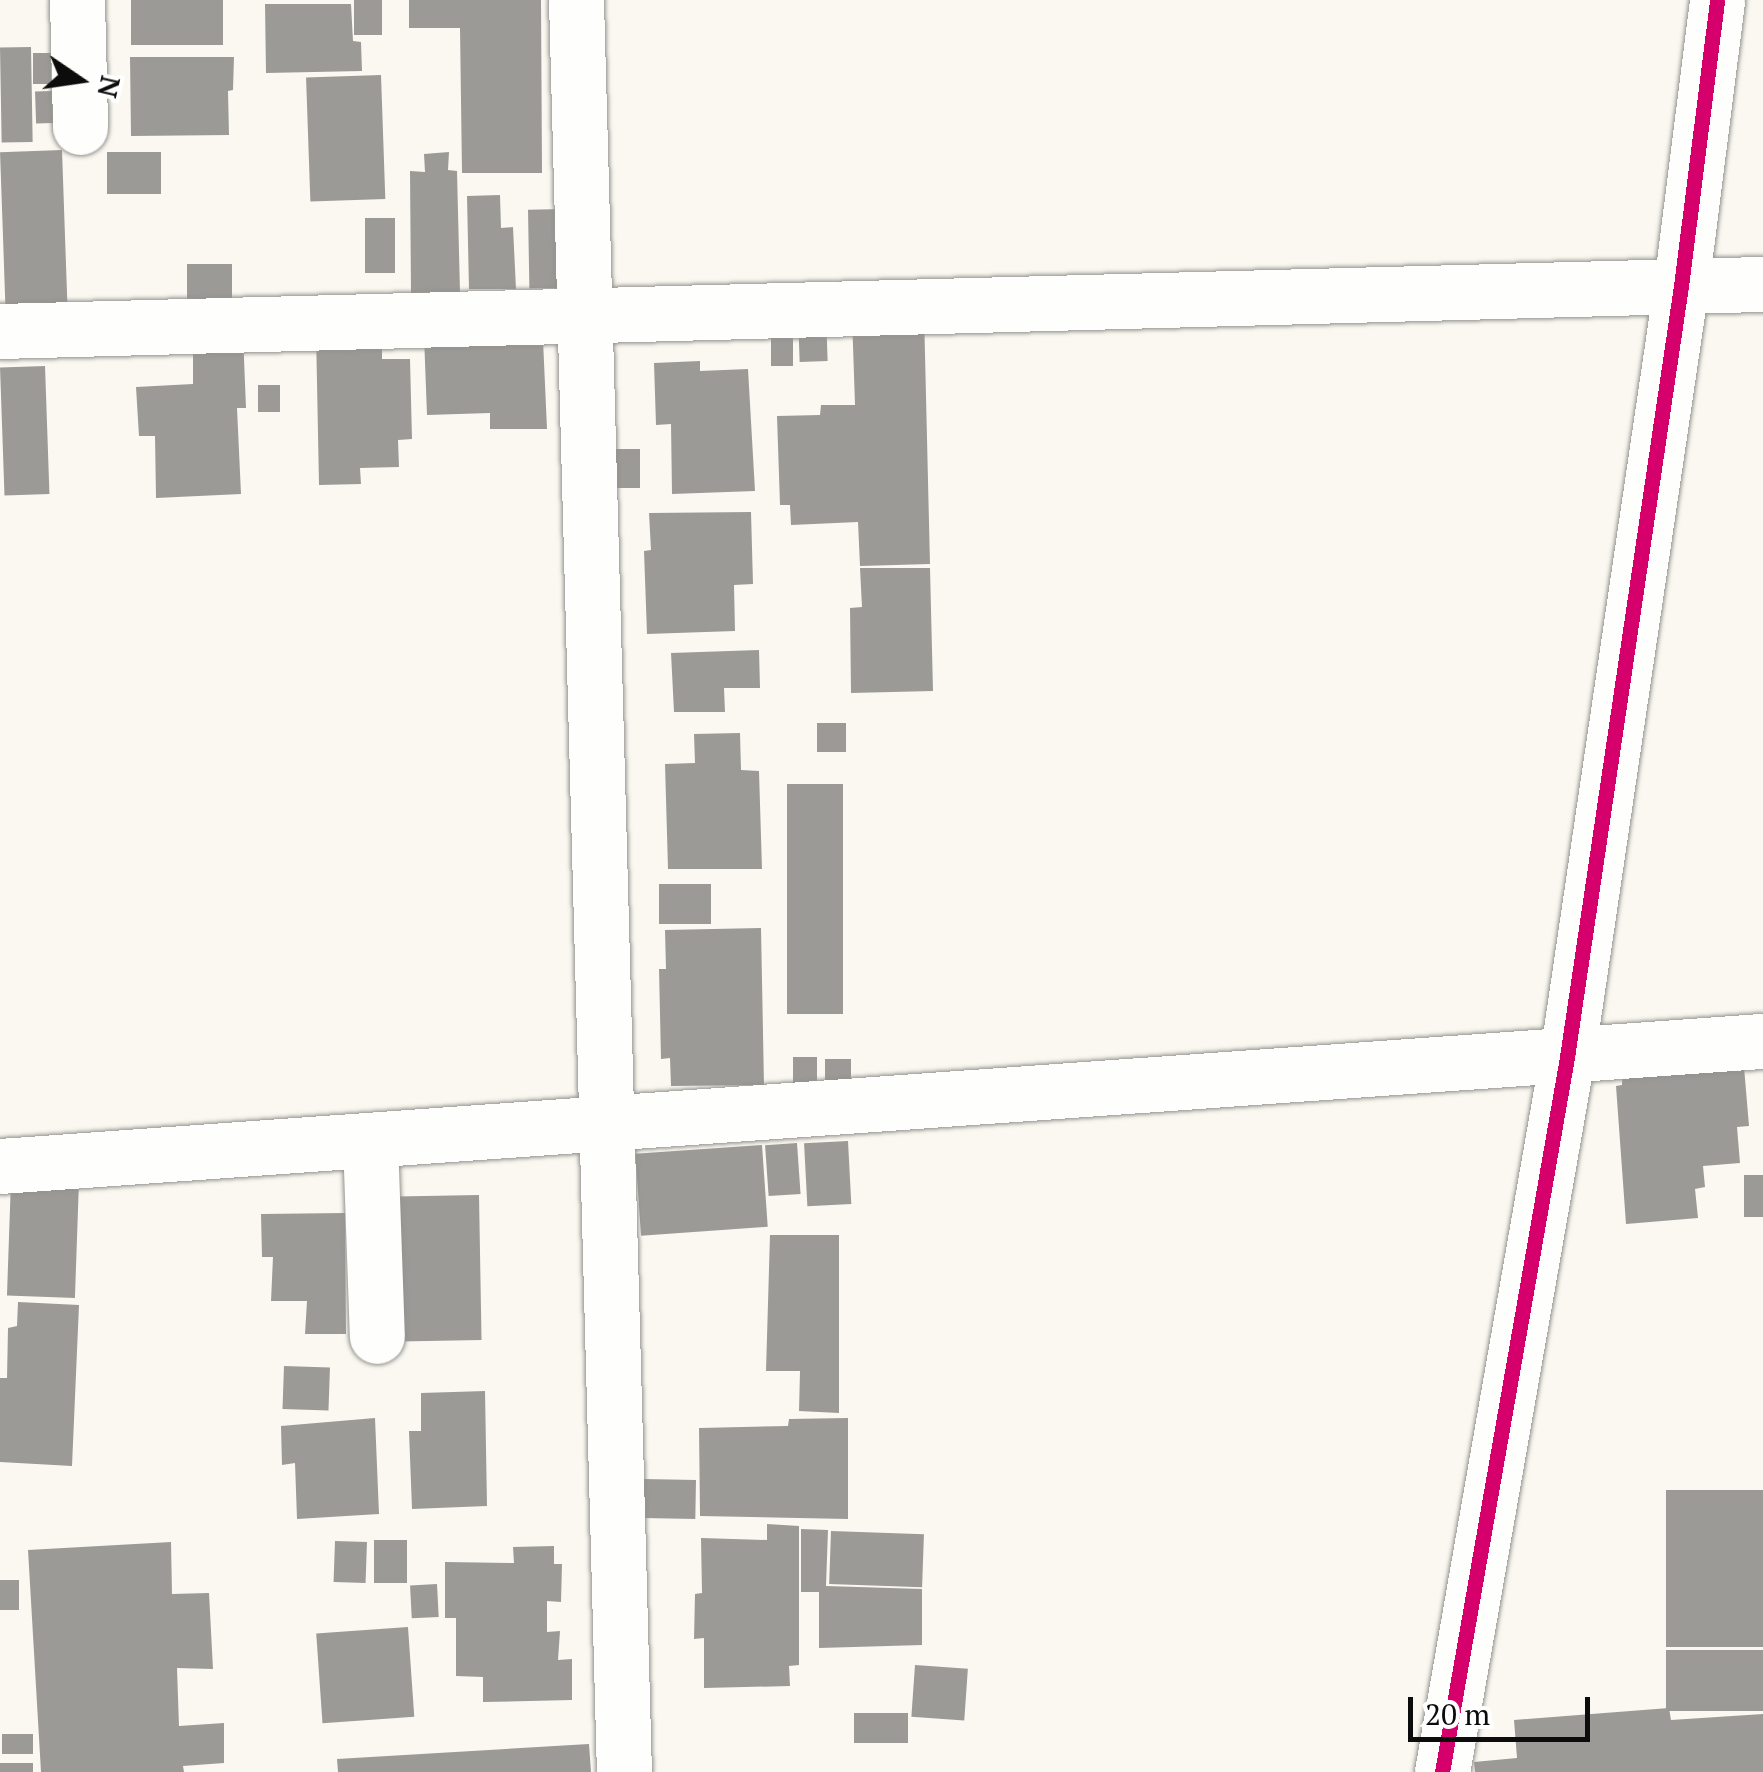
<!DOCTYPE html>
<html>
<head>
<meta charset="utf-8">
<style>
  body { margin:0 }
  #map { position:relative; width:1763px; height:1772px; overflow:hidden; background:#faf8f0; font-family:"PT Serif",serif }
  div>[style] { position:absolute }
  .building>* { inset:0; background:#9c9a96; transform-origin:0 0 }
  .roads { filter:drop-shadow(0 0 2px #93928f) drop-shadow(0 0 2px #93928f) }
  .minor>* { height:55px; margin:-27.5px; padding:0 27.5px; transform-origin:27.5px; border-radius:27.5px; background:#fefefd }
  .cycleway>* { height:15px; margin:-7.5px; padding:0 7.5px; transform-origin:7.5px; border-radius:7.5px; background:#d6006c }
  span { translate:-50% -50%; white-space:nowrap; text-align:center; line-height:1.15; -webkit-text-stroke:10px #fff; paint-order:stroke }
  .north { position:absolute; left:30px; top:30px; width:100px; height:100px; -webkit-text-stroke:8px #fff; paint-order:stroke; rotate:103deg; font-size:28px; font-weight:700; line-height:40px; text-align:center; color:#0c0c0c }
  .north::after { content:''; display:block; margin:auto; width:35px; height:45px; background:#0c0c0c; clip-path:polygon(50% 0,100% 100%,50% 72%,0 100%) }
  .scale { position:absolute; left:1408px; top:1697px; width:182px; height:45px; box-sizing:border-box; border:5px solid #0c0c0c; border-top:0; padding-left:12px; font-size:30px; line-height:35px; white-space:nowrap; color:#0c0c0c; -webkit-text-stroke:8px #fff; paint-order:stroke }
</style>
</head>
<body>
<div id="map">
  <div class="building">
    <i style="left:131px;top:0;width:92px;height:45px"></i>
    <i style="left:354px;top:0;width:28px;height:35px"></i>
    <i style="clip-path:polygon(409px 0,541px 0,542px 173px,462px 173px,460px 28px,409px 28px)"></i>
    <i style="clip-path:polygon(265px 4px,351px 4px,353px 41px,361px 42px,362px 71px,266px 73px)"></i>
    <i style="left:31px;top:47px;width:95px;height:31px;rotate:89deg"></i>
    <i style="left:51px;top:53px;width:31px;height:18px;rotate:90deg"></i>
    <i style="clip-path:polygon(130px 57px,234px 57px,233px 90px,228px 91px,229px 135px,131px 136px)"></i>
    <i style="left:381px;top:75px;width:124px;height:75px;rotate:88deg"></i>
    <i style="left:52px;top:91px;width:32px;height:17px;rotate:88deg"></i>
    <i style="left:62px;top:150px;width:165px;height:62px;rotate:88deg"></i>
    <i style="left:161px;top:152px;width:42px;height:54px;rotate:90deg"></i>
    <i style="clip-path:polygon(449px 152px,448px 170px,457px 171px,460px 292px,411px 293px,410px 171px,425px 172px,424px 154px)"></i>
    <i style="clip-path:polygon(500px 195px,501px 228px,513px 227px,516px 289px,469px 289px,467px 196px)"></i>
    <i style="left:564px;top:209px;width:79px;height:36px;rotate:89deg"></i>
    <i style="left:395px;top:218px;width:55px;height:30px;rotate:90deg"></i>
    <i style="left:232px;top:264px;width:45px;height:45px;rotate:90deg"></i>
    <i style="clip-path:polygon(924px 312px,930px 564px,860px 566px,858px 522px,791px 525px,790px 505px,780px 505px,777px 416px,820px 415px,821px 405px,855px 405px,852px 316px)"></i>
    <i style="left:826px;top:314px;width:47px;height:28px;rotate:88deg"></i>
    <i style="left:771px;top:318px;width:22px;height:48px"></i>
    <i style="clip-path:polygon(382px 330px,382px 359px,410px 359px,412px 439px,398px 440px,399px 467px,360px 468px,361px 484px,319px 485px,316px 332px)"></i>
    <i style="clip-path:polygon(243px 334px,246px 408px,237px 408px,241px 494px,156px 498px,155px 436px,139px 436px,136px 387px,193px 384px,193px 336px)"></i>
    <i style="clip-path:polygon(424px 336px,543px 340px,547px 429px,490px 429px,490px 413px,427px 415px)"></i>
    <i style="clip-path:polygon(700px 361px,700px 371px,748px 369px,755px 491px,672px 494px,671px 424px,656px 425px,654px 363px)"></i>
    <i style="left:45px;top:366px;width:128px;height:45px;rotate:88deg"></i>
    <i style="left:258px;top:385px;width:22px;height:27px"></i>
    <i style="left:609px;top:449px;width:31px;height:39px"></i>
    <i style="clip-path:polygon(751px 512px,753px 584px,734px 585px,735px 631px,647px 634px,644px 551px,651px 550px,649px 513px)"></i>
    <i style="clip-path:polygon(860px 568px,930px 568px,933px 691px,851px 693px,850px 608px,862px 607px)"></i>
    <i style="clip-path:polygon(759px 650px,760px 688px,724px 688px,725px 712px,674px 712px,671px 653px)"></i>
    <i style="left:817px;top:723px;width:29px;height:29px"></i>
    <i style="clip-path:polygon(740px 733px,741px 770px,759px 771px,762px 869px,668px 869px,665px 764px,695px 763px,694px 734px)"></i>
    <i style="left:787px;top:784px;width:56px;height:230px"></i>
    <i style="left:659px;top:884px;width:52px;height:40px"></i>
    <i style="clip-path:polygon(761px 928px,764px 1085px,671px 1086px,670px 1058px,661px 1059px,659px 969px,666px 969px,665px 930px)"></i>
    <i style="clip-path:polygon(1743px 1055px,1749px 1126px,1737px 1127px,1740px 1163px,1703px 1166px,1705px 1187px,1695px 1189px,1698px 1218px,1626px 1224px,1616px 1086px,1622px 1085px,1623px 1064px)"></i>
    <i style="left:817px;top:1057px;width:33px;height:24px;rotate:90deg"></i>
    <i style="left:825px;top:1059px;width:26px;height:28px"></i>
    <i style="left:848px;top:1141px;width:63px;height:44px;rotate:87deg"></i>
    <i style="left:797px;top:1143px;width:51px;height:32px;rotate:86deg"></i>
    <i style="left:762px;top:1145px;width:82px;height:127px;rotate:86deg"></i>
    <i style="left:1763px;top:1175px;width:42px;height:19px;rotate:90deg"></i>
    <i style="left:79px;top:1181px;width:117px;height:68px;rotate:92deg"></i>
    <i style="left:479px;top:1195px;width:145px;height:82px;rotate:89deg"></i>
    <i style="clip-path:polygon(345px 1213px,346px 1334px,305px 1334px,307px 1301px,271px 1301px,273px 1257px,262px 1257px,261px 1214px)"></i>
    <i style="clip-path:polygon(770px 1235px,839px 1235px,839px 1413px,799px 1411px,800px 1371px,766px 1371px)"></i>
    <i style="clip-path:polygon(18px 1302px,79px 1305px,72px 1466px,0 1462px,0 1378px,7px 1378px,8px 1328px,17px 1326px)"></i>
    <i style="left:284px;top:1366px;width:46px;height:43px;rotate:2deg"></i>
    <i style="clip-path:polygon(485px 1391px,487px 1506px,412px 1509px,409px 1431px,421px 1431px,421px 1393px)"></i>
    <i style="clip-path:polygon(375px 1418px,379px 1514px,297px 1519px,295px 1463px,282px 1465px,281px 1426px)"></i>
    <i style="clip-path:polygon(848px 1418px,848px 1519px,700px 1516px,699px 1428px,788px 1426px,789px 1419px)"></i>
    <i style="left:644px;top:1479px;width:52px;height:39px;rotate:1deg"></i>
    <i style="left:1763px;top:1490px;width:157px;height:97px;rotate:90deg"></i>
    <i style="clip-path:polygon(767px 1524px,799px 1526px,799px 1665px,789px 1666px,790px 1686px,704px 1688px,704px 1638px,694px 1639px,695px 1594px,702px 1593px,701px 1538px,767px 1540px)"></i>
    <i style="clip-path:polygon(801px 1529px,828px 1530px,826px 1586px,922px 1589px,922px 1645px,819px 1648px,819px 1592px,801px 1592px)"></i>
    <i style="left:831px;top:1531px;width:93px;height:53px;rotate:2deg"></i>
    <i style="left:374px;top:1540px;width:33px;height:43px"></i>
    <i style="left:335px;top:1541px;width:32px;height:41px;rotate:2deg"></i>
    <i style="clip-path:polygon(171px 1542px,172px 1594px,209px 1593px,213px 1669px,177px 1668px,179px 1726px,224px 1723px,224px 1763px,183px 1766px,184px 1772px,41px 1772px,28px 1550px)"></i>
    <i style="clip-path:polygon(554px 1546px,554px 1564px,562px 1564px,561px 1602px,547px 1601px,547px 1632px,560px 1631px,558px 1660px,572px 1659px,572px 1700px,483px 1702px,483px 1677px,456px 1676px,456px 1618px,445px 1618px,445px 1562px,514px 1563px,513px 1547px)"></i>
    <i style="left:0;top:1580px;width:19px;height:30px"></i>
    <i style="left:437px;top:1584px;width:33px;height:27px;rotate:87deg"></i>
    <i style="left:408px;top:1627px;width:90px;height:92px;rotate:86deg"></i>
    <i style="left:1763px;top:1650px;width:61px;height:97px;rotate:90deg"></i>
    <i style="left:915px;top:1665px;width:53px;height:52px;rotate:4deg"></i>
    <i style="clip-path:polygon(1669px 1708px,1671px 1720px,1763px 1714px,1763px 1772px,1475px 1772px,1474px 1762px,1517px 1758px,1514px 1720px)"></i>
    <i style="left:854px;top:1713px;width:54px;height:30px"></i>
    <i style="left:33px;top:1734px;width:20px;height:31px;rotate:90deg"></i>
    <i style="clip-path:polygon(589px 1744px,591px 1772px,338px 1772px,337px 1759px)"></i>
    <i style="left:33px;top:1763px;width:9px;height:33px;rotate:90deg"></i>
  </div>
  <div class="roads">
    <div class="minor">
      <i style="left:77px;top:0;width:127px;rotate:88.6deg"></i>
      <i style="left:576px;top:0;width:1773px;rotate:88.45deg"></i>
      <i style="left:0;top:331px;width:1764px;rotate:-1.53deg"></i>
      <i style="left:370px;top:1140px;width:196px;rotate:88deg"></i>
      <i style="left:0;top:1166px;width:1767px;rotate:-4.06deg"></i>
      <i style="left:1442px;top:1772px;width:726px;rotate:-80.08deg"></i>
      <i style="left:1567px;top:1057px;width:779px;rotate:-81.59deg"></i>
      <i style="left:1681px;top:286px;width:288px;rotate:-82.8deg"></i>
    </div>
  </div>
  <div class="cycleway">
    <i style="left:1442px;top:1772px;width:726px;rotate:-80.08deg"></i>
    <i style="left:1567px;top:1057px;width:779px;rotate:-81.59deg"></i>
    <i style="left:1681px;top:286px;width:288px;rotate:-82.8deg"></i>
  </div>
  <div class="north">N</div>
  <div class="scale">20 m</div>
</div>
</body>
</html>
